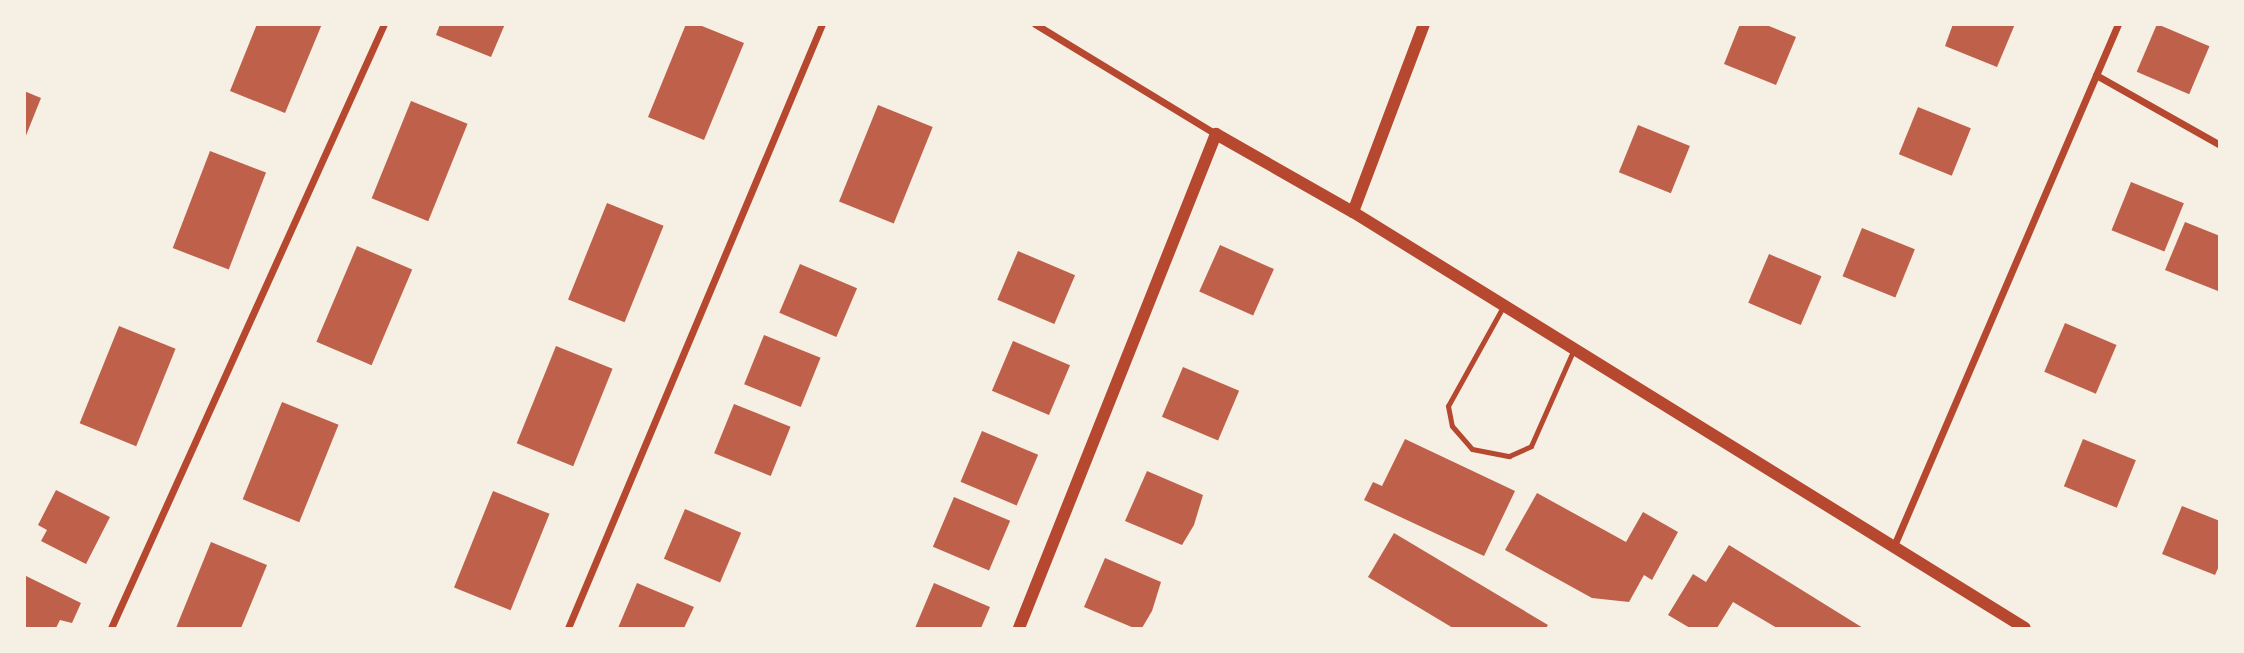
<!DOCTYPE html>
<html>
<head>
<meta charset="utf-8">
<style>
  body { margin:0 }
  #map { position:relative; width:2244px; height:653px; overflow:hidden; background:#f6efe4; font-family:"DejaVu Sans",sans-serif }
  div>[style] { position:absolute }
  .building>* { inset:0; background:#bf614a; transform-origin:0 0 }
  .service>* { height:5px; margin:-2.5px; padding:0 2.5px; transform-origin:2.5px; border-radius:2.5px; background:#b5482f }
  .minor>* { height:7px; margin:-3.5px; padding:0 3.5px; transform-origin:3.5px; border-radius:3.5px; background:#b5482f }
  .tertiary>* { height:12px; margin:-6px; padding:0 6px; transform-origin:6px; border-radius:6px; background:#b5482f }
  span { translate:-50% -50%; white-space:nowrap; text-align:center; line-height:1.15; -webkit-text-stroke:7px #f6efe4; paint-order:stroke }
  .frame { position:absolute; inset:0; border:26px solid #f6efe4; pointer-events:none }
</style>
</head>
<body>
<div id="map">
  <div class="building">
    <i style="clip-path:polygon(257px 24px,322px 24px,285px 113px,230px 91px)"></i>
    <i style="clip-path:polygon(440px 24px,505px 24px,491px 57px,436px 35px)"></i>
    <i style="clip-path:polygon(686px 24px,697px 24px,744px 43px,704px 140px,648px 117px)"></i>
    <i style="clip-path:polygon(1740px 24px,1764px 24px,1796px 37px,1776px 85px,1724px 64px)"></i>
    <i style="clip-path:polygon(1953px 24px,2015px 24px,1997px 67px,1945px 46px)"></i>
    <i style="left:2157px;top:24px;width:57px;height:52px;rotate:23deg"></i>
    <i style="clip-path:polygon(24px 91px,41px 98px,25px 138px,24px 138px)"></i>
    <i style="left:411px;top:101px;width:61px;height:105px;rotate:22deg"></i>
    <i style="left:878px;top:105px;width:59px;height:104px;rotate:22deg"></i>
    <i style="left:1918px;top:107px;width:57px;height:51px;rotate:22deg"></i>
    <i style="left:1638px;top:125px;width:56px;height:51px;rotate:22deg"></i>
    <i style="left:210px;top:151px;width:60px;height:104px;rotate:21deg"></i>
    <i style="left:2131px;top:182px;width:57px;height:52px;rotate:22deg"></i>
    <i style="left:607px;top:203px;width:61px;height:104px;rotate:22deg"></i>
    <i style="clip-path:polygon(2185px 222px,2220px 236px,2218px 291px,2165px 270px)"></i>
    <i style="left:1862px;top:228px;width:57px;height:52px;rotate:22deg"></i>
    <i style="left:1220px;top:245px;width:59px;height:51px;rotate:24deg"></i>
    <i style="left:357px;top:246px;width:60px;height:104px;rotate:23deg"></i>
    <i style="left:1018px;top:251px;width:62px;height:53px;rotate:23deg"></i>
    <i style="left:1769px;top:254px;width:57px;height:53px;rotate:23deg"></i>
    <i style="left:800px;top:264px;width:62px;height:53px;rotate:23deg"></i>
    <i style="left:2065px;top:323px;width:56px;height:53px;rotate:23deg"></i>
    <i style="left:119px;top:326px;width:61px;height:105px;rotate:22deg"></i>
    <i style="left:764px;top:335px;width:61px;height:53px;rotate:22deg"></i>
    <i style="left:1013px;top:341px;width:62px;height:54px;rotate:23deg"></i>
    <i style="left:556px;top:346px;width:61px;height:105px;rotate:22deg"></i>
    <i style="left:1183px;top:367px;width:61px;height:54px;rotate:23deg"></i>
    <i style="left:282px;top:402px;width:61px;height:105px;rotate:22deg"></i>
    <i style="left:734px;top:404px;width:61px;height:53px;rotate:22deg"></i>
    <i style="left:982px;top:431px;width:61px;height:55px;rotate:23deg"></i>
    <i style="clip-path:polygon(1405px 439px,1515px 491px,1484px 556px,1364px 500px,1373px 482px,1382px 486px)"></i>
    <i style="left:2083px;top:439px;width:57px;height:51px;rotate:22deg"></i>
    <i style="clip-path:polygon(1147px 471px,1203px 495px,1194px 525px,1182px 545px,1125px 521px)"></i>
    <i style="clip-path:polygon(56px 490px,110px 517px,86px 564px,41px 541px,47px 530px,38px 525px)"></i>
    <i style="left:493px;top:491px;width:61px;height:104px;rotate:22deg"></i>
    <i style="clip-path:polygon(1537px 493px,1626px 542px,1643px 512px,1678px 532px,1652px 580px,1644px 575px,1629px 602px,1592px 598px,1505px 550px)"></i>
    <i style="left:954px;top:497px;width:61px;height:54px;rotate:23deg"></i>
    <i style="clip-path:polygon(2182px 506px,2220px 521px,2220px 564px,2215px 575px,2162px 554px)"></i>
    <i style="left:685px;top:509px;width:61px;height:54px;rotate:23deg"></i>
    <i style="clip-path:polygon(1394px 533px,1548px 625px,1546px 628px,1453px 628px,1368px 577px)"></i>
    <i style="clip-path:polygon(211px 542px,267px 565px,241px 628px,176px 628px)"></i>
    <i style="clip-path:polygon(1729px 545px,1863px 628px,1777px 628px,1733px 602px,1717px 628px,1690px 628px,1668px 615px,1693px 574px,1706px 582px)"></i>
    <i style="clip-path:polygon(1105px 558px,1161px 582px,1152px 611px,1142px 628px,1134px 628px,1084px 607px)"></i>
    <i style="clip-path:polygon(24px 575px,81px 603px,72px 623px,60px 620px,56px 628px,24px 628px)"></i>
    <i style="clip-path:polygon(637px 583px,694px 607px,684px 628px,618px 628px)"></i>
    <i style="clip-path:polygon(934px 583px,990px 607px,981px 628px,915px 628px)"></i>
  </div>
  <div class="service">
    <i style="left:1504px;top:305px;width:115px;rotate:119deg"></i>
    <i style="left:1448px;top:406px;width:20px;rotate:79deg"></i>
    <i style="left:1452px;top:426px;width:30px;rotate:49deg"></i>
    <i style="left:1472px;top:449px;width:38px;rotate:11deg"></i>
    <i style="left:1509px;top:456px;width:24px;rotate:-24deg"></i>
    <i style="left:1531px;top:446px;width:106px;rotate:-66.1deg"></i>
  </div>
  <div class="minor">
    <i style="left:1035px;top:24px;width:212px;rotate:31.3deg"></i>
    <i style="left:2096px;top:75px;width:142px;rotate:29.4deg"></i>
    <i style="left:1893px;top:548px;width:570px;rotate:-66.76deg"></i>
    <i style="left:111px;top:628px;width:663px;rotate:-65.68deg"></i>
    <i style="left:568px;top:628px;width:655px;rotate:-67.19deg"></i>
  </div>
  <div class="tertiary">
    <i style="left:1353px;top:212px;width:201px;rotate:-69.3deg"></i>
    <i style="left:1019px;top:628px;width:532px;rotate:-68.26deg"></i>
    <i style="left:1216px;top:134px;width:158px;rotate:29.7deg"></i>
    <i style="left:1353px;top:212px;width:790px;rotate:31.76deg"></i>
  </div>
  <div class="frame"></div>
</div>
</body>
</html>
